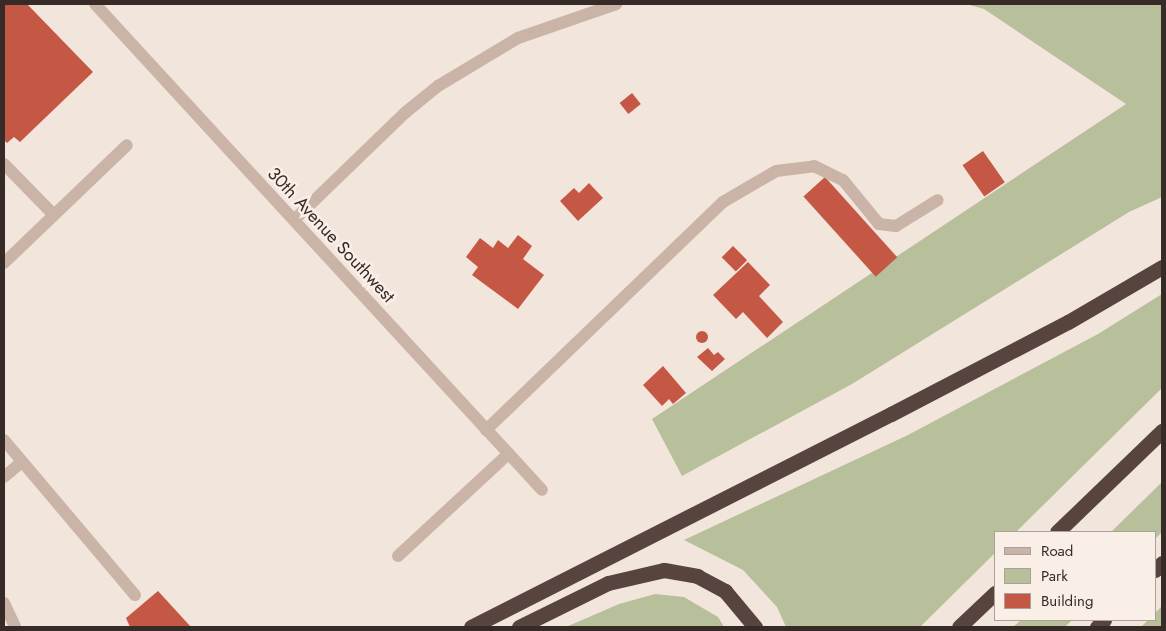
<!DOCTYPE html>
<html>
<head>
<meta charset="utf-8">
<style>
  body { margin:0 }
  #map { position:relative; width:1166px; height:631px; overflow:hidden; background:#f2e5db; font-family:Jost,sans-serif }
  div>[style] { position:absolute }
  .green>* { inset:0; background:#b7c09b }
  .building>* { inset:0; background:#c55845; transform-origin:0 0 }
  .round { border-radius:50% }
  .service>* { height:12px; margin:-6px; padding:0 6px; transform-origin:6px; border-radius:6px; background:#cab3a7 }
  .minor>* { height:12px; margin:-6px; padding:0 6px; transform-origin:6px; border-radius:6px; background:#cab3a7 }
  .tertiary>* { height:12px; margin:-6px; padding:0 6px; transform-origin:6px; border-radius:6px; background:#cab3a7 }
  .motorway>* { height:15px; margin:-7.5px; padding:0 7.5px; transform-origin:7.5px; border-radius:7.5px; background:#57443e }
  span { translate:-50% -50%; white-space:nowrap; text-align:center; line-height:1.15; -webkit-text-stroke:5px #f9efe7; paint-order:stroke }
  .street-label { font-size:18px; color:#362b27 }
  .frame { position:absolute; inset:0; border:5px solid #362b27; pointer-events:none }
  .legend { position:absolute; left:994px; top:531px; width:162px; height:90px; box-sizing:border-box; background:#f9efe7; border:1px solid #aba19a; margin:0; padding:6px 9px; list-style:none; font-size:15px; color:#362b27 }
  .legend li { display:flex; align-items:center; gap:10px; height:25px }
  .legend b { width:25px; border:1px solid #aba19a }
</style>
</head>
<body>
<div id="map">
  <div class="green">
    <i style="clip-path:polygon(966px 4px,1162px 4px,1162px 197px,1129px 212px,852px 384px,682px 476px,652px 419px,1126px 104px,984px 9px)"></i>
    <i style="clip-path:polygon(1162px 294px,1162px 388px,1016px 532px,995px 532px,995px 553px,920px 627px,786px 627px,777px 607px,743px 570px,684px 540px,908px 435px,1098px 334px)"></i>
    <i style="clip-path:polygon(1162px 482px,1162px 532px,1155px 539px,1155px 532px,1111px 532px)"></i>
    <i style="clip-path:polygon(655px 594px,684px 597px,718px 617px,724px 627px,566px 627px,619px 604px)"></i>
    <i style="clip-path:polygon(1162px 606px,1162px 627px,1141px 627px,1148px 620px,1155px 620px,1155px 613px)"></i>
    <i style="clip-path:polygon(1021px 620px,1072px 620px,1065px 627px,1013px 627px)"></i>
  </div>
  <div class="building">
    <i style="clip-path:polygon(4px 4px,27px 4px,93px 72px,20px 142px,14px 137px,7px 143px,4px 140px)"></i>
    <i style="left:632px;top:93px;width:14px;height:16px;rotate:51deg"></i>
    <i style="left:983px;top:151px;width:38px;height:25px;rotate:55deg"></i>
    <i style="left:825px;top:177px;width:108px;height:29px;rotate:48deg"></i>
    <i style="clip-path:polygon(589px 183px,603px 198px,578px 221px,560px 201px,574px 188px,579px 193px)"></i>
    <i style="clip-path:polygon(518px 235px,532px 246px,523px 259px,544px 275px,518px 309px,472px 275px,478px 267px,466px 257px,480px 238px,493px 248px,498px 240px,508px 248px)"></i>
    <i style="left:733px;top:246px;width:20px;height:16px;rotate:45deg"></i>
    <i style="clip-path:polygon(748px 262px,770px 285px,759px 296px,783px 322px,767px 338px,743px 312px,736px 319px,713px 295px)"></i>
    <i class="round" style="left:696px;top:331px;width:12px;height:12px"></i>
    <i style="clip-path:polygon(708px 348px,714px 355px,718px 352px,725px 359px,712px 371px,697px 357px)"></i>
    <i style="clip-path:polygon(663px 366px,686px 393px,673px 404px,669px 399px,662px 406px,643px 385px)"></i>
    <i style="clip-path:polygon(158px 591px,191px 627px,130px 627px,126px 618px)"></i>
  </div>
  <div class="service">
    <i style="left:4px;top:164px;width:71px;rotate:45.6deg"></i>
    <i style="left:4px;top:263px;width:170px;rotate:-43.8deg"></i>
    <i style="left:486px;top:430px;width:329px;rotate:-43.9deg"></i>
    <i style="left:723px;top:202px;width:61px;rotate:-30.3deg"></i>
    <i style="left:776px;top:171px;width:38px;rotate:-7deg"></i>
    <i style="left:814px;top:166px;width:32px;rotate:26deg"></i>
    <i style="left:843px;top:180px;width:57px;rotate:50.7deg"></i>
    <i style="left:879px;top:224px;width:17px;rotate:7deg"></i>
    <i style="left:896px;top:226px;width:49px;rotate:-31.8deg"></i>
    <i style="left:4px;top:440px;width:203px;rotate:49.8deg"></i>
    <i style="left:4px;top:477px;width:23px;rotate:-40deg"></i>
  </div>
  <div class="minor">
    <i style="left:95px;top:4px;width:660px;rotate:47.39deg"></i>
    <i style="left:294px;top:220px;width:156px;rotate:-44deg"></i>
    <i style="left:406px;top:112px;width:41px;rotate:-39.1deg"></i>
    <i style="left:438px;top:86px;width:93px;rotate:-31deg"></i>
    <i style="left:518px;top:38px;width:104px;rotate:-19.1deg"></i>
    <i style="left:398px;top:556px;width:150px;rotate:-42.8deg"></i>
  </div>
  <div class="tertiary">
    <i style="left:4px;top:603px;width:26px;rotate:65deg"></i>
  </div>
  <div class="motorway">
    <i style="left:1057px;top:532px;width:146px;rotate:-43.9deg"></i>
    <i style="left:1155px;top:570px;width:10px;rotate:-45deg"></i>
    <i style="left:471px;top:627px;width:471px;rotate:-26.9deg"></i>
    <i style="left:891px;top:414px;width:199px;rotate:-27.5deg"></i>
    <i style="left:1068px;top:322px;width:109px;rotate:-30.3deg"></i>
    <i style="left:519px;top:627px;width:99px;rotate:-26.3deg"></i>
    <i style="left:608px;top:583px;width:57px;rotate:-13.1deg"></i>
    <i style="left:664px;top:570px;width:34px;rotate:10deg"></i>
    <i style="left:697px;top:576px;width:32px;rotate:28deg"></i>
    <i style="left:725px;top:591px;width:47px;rotate:50.2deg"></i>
    <i style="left:959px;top:627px;width:50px;rotate:-43.4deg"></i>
    <i style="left:1097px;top:627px;width:10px;rotate:-45deg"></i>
  </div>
  <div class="street-label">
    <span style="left:331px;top:235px;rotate:47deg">30th Avenue Southwest</span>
  </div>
  <div class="frame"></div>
  <ul class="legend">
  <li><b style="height:6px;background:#cab3a7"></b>Road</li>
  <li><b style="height:14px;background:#b7c09b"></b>Park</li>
  <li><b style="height:14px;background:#c55845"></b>Building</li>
  </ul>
</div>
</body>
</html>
